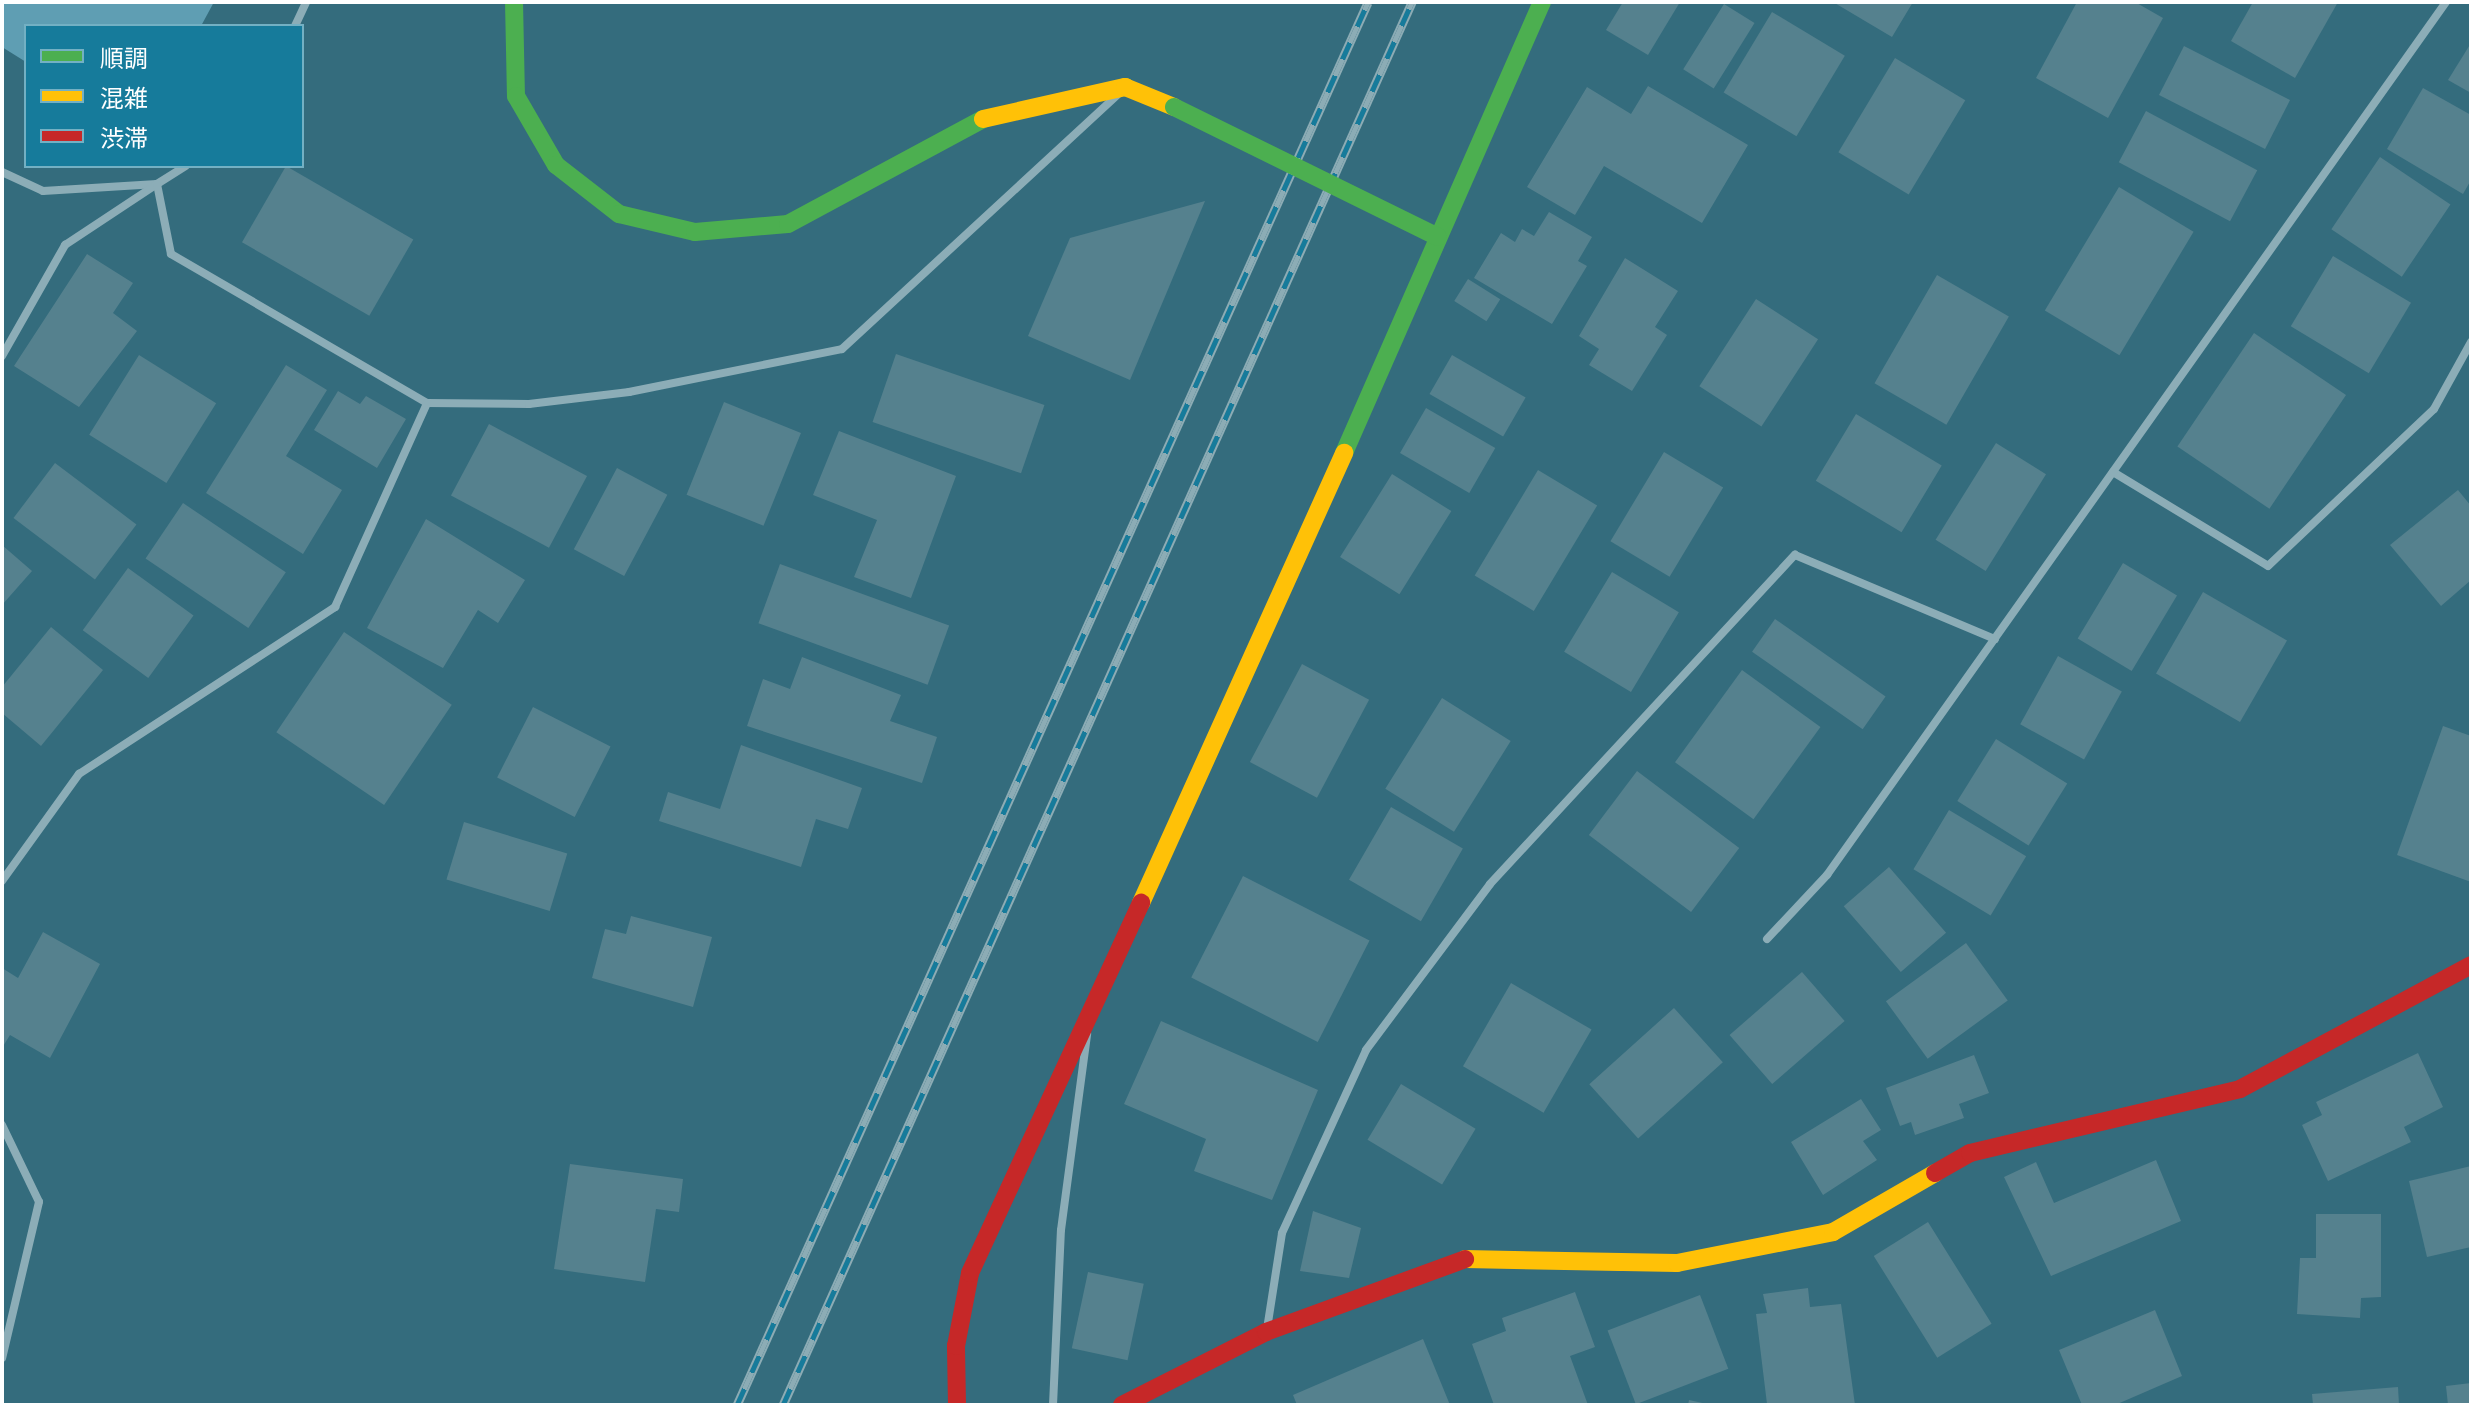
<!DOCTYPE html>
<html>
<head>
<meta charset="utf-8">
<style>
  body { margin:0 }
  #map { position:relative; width:2473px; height:1407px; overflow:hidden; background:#346c7d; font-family:Signika,"Noto Sans JP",sans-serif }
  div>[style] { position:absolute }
  .water>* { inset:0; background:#5f9eb3 }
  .building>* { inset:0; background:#55818e; transform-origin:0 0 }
  .street>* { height:8px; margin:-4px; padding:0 4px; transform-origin:4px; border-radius:4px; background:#8cadb7 }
  .fast>* { height:18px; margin:-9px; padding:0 9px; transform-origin:9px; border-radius:9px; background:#4caf50 }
  .slow>* { height:18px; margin:-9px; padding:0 9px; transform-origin:9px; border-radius:9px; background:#ffc107 }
  .jam>* { height:18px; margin:-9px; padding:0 9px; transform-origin:9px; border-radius:9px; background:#c62828 }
  .rail>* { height:9px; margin-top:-4.5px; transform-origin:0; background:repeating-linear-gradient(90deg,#167b9b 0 18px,#8cacb5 0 36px); box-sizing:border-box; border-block:2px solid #8cacb5 }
  .fast-bridge>* { height:18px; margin:-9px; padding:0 9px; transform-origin:9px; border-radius:9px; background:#4caf50 }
  span { translate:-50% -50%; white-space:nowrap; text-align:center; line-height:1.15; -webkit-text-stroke:8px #167b9b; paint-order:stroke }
  .frame { position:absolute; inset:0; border:4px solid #fff; pointer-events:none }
  .legend { position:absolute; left:24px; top:24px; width:280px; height:144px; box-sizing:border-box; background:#167b9b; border:2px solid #73b0c3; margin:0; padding:10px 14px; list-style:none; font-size:24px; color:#fff }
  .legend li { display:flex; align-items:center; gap:16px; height:40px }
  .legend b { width:40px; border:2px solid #73b0c3 }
</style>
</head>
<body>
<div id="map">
  <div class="water">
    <i style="clip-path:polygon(2px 2px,214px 2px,201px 26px,26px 26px,26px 62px,2px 47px)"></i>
  </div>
  <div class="building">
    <i style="clip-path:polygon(1623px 2px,1680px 2px,1648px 55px,1606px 30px)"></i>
    <i style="clip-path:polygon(1833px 2px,1913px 2px,1892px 37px)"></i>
    <i style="clip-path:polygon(2077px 2px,2135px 2px,2163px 18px,2108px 118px,2036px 78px)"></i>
    <i style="clip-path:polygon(2253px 2px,2338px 2px,2295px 78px,2231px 41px)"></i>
    <i style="left:1724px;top:4px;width:36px;height:77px;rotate:32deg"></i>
    <i style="left:1772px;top:12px;width:85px;height:94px;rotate:31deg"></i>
    <i style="clip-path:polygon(2471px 43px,2471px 93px,2448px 80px)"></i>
    <i style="left:2184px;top:46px;width:119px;height:55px;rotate:27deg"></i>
    <i style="left:1895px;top:58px;width:82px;height:110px;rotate:31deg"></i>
    <i style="clip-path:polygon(1648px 86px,1748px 145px,1702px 223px,1604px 166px,1575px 215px,1527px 187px,1587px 87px,1631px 114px)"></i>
    <i style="clip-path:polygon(2423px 88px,2471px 115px,2471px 180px,2463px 194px,2387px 149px)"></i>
    <i style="left:2146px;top:111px;width:126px;height:58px;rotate:28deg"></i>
    <i style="left:2380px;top:157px;width:85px;height:87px;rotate:34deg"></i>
    <i style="left:286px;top:166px;width:147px;height:88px;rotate:30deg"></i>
    <i style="left:2119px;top:187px;width:87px;height:144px;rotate:31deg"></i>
    <i style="clip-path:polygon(1205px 201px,1130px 380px,1028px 336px,1070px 238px)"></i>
    <i style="clip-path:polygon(1549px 212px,1592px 237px,1578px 261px,1587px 266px,1552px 324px,1474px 278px,1501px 233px,1515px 242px,1522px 229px,1534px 236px)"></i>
    <i style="clip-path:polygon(87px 254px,133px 283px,113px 313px,137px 331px,79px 407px,14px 366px)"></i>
    <i style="left:2333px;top:256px;width:91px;height:82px;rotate:31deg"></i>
    <i style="clip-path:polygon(1625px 258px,1678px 291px,1655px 327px,1667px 335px,1632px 391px,1589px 365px,1599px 349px,1579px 336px)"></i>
    <i style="left:1937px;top:275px;width:83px;height:125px;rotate:30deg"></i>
    <i style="left:1468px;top:279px;width:38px;height:26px;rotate:32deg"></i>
    <i style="left:1756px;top:299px;width:74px;height:104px;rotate:33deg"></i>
    <i style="left:2254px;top:333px;width:111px;height:137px;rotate:34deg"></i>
    <i style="left:896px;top:354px;width:157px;height:72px;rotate:19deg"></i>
    <i style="left:139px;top:355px;width:91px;height:94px;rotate:32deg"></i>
    <i style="left:1452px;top:355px;width:85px;height:45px;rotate:30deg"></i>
    <i style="clip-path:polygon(286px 365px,327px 390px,286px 456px,342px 490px,303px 554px,206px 493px)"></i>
    <i style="clip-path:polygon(338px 391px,360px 404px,366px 396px,406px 419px,377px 468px,314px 430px)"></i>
    <i style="left:724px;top:402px;width:83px;height:100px;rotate:22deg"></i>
    <i style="left:1426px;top:408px;width:80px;height:52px;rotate:30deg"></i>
    <i style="left:1856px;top:414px;width:100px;height:78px;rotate:31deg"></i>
    <i style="left:489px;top:424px;width:111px;height:81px;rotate:28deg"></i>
    <i style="clip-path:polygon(839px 431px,956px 476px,911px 598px,854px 577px,877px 520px,813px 495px)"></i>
    <i style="left:1996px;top:443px;width:59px;height:114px;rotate:32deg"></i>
    <i style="left:1664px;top:452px;width:69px;height:104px;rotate:31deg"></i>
    <i style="left:55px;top:463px;width:102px;height:69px;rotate:37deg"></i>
    <i style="left:617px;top:468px;width:57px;height:92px;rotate:28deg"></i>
    <i style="left:1538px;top:470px;width:69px;height:123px;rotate:31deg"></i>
    <i style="left:1392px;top:474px;width:70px;height:98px;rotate:32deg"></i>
    <i style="clip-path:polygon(2458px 490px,2471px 506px,2471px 580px,2441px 606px,2390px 545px)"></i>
    <i style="left:183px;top:503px;width:124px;height:67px;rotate:34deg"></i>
    <i style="clip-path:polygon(426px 519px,525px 580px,498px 623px,478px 610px,443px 668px,367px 628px)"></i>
    <i style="clip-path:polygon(2px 545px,32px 571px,2px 605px)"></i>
    <i style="left:2123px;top:563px;width:63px;height:88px;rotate:31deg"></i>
    <i style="left:780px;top:564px;width:180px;height:63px;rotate:20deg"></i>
    <i style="left:128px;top:568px;width:81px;height:77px;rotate:36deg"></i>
    <i style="left:1612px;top:572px;width:78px;height:93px;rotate:31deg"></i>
    <i style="left:2203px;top:592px;width:97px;height:94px;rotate:30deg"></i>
    <i style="left:1775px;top:619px;width:135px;height:40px;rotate:35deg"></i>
    <i style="clip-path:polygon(51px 627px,103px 670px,41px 746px,2px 713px,2px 687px)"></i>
    <i style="left:344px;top:632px;width:130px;height:121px;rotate:34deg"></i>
    <i style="left:2058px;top:656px;width:73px;height:78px;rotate:29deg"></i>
    <i style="clip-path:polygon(802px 657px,901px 695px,890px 721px,937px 737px,922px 783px,747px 726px,763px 679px,790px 689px)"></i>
    <i style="left:1302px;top:664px;width:76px;height:111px;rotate:28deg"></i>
    <i style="left:1742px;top:670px;width:97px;height:114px;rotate:36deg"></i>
    <i style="left:1442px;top:698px;width:81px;height:107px;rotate:32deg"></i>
    <i style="left:533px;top:707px;width:87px;height:79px;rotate:27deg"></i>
    <i style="clip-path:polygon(2443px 726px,2471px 736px,2471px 882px,2397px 855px)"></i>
    <i style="left:1996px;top:739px;width:84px;height:73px;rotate:32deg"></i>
    <i style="clip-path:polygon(741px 745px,862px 788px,848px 829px,816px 819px,801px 867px,659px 821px,668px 792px,720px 809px)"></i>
    <i style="left:1637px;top:771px;width:128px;height:80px;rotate:37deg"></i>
    <i style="left:1391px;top:807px;width:83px;height:84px;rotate:30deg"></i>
    <i style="left:1949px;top:810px;width:90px;height:69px;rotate:31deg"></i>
    <i style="left:464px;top:822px;width:108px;height:60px;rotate:17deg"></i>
    <i style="left:1889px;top:867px;width:87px;height:60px;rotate:49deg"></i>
    <i style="left:1243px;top:876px;width:142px;height:114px;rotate:27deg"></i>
    <i style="clip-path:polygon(631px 916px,712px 937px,693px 1007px,592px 978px,605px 929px,626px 934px)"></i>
    <i style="clip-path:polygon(43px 932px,100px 964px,50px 1058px,10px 1035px,2px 1048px,2px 968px,18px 978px)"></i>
    <i style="left:1966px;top:943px;width:71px;height:99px;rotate:54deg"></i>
    <i style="left:1802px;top:972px;width:65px;height:96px;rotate:49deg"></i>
    <i style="left:1511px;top:983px;width:93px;height:96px;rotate:30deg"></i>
    <i style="left:1674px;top:1008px;width:73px;height:114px;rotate:48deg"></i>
    <i style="clip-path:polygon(1161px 1021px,1318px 1090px,1272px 1200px,1194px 1171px,1206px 1139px,1124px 1104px)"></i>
    <i style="clip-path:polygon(2418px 1053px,2443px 1107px,2404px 1127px,2411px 1142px,2328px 1181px,2302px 1125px,2322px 1115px,2316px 1102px)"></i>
    <i style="clip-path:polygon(1974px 1055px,1989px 1093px,1959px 1104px,1964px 1118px,1915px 1135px,1911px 1122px,1900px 1126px,1886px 1088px)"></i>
    <i style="left:1401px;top:1084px;width:87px;height:65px;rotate:31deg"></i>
    <i style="clip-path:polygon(1861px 1099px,1881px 1130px,1863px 1141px,1877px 1160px,1823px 1195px,1791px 1142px)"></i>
    <i style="clip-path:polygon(2156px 1160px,2181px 1221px,2051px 1276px,2004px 1177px,2036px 1162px,2054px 1203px)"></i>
    <i style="clip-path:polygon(570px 1164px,683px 1179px,679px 1212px,656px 1209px,645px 1282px,554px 1269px)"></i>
    <i style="clip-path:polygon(2471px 1166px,2471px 1247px,2427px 1257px,2409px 1181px)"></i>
    <i style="clip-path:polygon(1313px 1211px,1361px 1228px,1349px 1278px,1300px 1271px)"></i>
    <i style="clip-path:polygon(2316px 1214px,2381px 1214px,2381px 1297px,2361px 1298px,2360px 1318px,2297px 1314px,2300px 1258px,2316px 1258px)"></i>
    <i style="left:1928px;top:1222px;width:120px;height:64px;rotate:58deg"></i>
    <i style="left:1088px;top:1272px;width:57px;height:78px;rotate:12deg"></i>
    <i style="clip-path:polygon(1808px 1288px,1810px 1307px,1841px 1304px,1855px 1405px,1767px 1404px,1756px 1314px,1767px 1313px,1763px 1294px)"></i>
    <i style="clip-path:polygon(1575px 1292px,1595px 1347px,1570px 1356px,1588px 1405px,1494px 1405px,1472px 1344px,1506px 1331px,1502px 1318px)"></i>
    <i style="left:1700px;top:1295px;width:79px;height:99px;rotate:69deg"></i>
    <i style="clip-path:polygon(2155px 1310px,2182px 1376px,2115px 1405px,2082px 1405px,2059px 1350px)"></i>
    <i style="clip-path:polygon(1423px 1339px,1450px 1405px,1297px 1405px,1293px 1395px)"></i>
    <i style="clip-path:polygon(2471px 1383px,2471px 1405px,2448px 1405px,2446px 1386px)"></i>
    <i style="clip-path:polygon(2398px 1387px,2399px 1405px,2313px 1405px,2312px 1394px)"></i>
    <i style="clip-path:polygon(1689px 1400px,1707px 1404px,1707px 1405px,1688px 1405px)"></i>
  </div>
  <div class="street">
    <i style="left:295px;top:26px;width:26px;rotate:-65deg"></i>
    <i style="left:2px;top:172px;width:45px;rotate:24.9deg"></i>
    <i style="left:43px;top:191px;width:114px;rotate:-3.5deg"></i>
    <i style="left:157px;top:184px;width:34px;rotate:-32deg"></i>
    <i style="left:2px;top:356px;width:128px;rotate:-60.4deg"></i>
    <i style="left:65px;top:245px;width:110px;rotate:-33.5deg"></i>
    <i style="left:157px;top:184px;width:71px;rotate:78.7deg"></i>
    <i style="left:171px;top:254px;width:296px;rotate:30.2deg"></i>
    <i style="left:427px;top:403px;width:102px;rotate:0.6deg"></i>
    <i style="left:529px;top:404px;width:101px;rotate:-6.8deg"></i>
    <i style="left:629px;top:392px;width:217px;rotate:-11.4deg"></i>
    <i style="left:842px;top:349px;width:377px;rotate:-42.7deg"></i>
    <i style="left:2113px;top:472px;width:181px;rotate:31.2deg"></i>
    <i style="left:2268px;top:566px;width:228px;rotate:-43.4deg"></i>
    <i style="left:2434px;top:409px;width:77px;rotate:-61.1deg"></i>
    <i style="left:2px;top:881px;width:132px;rotate:-54.3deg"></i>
    <i style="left:79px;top:774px;width:306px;rotate:-33.1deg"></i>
    <i style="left:335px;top:607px;width:224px;rotate:-65.7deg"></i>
    <i style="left:1767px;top:939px;width:88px;rotate:-46.8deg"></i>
    <i style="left:1827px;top:875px;width:1070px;rotate:-54.66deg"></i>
    <i style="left:2px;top:1125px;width:85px;rotate:64.3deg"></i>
    <i style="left:39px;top:1202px;width:160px;rotate:103.3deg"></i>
    <i style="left:1267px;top:1329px;width:97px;rotate:-81.1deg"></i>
    <i style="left:1282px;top:1233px;width:201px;rotate:-65.3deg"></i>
    <i style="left:1366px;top:1050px;width:207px;rotate:-53.2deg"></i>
    <i style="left:1490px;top:884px;width:449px;rotate:-47.2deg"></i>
    <i style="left:1795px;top:555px;width:217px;rotate:22.8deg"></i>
    <i style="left:1053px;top:1405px;width:175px;rotate:-87.4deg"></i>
    <i style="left:1061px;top:1230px;width:198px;rotate:-82.4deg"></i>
  </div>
  <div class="fast">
    <i style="left:514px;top:2px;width:94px;rotate:88.8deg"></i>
    <i style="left:516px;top:96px;width:80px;rotate:59.9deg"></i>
    <i style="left:556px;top:165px;width:80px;rotate:37.9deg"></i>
    <i style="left:619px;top:214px;width:78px;rotate:13.3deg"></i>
    <i style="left:695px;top:232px;width:93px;rotate:-4.9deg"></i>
    <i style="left:788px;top:224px;width:221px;rotate:-28.3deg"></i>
    <i style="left:1344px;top:453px;width:493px;rotate:-66.3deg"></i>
  </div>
  <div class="slow">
    <i style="left:983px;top:119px;width:146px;rotate:-12.7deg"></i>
    <i style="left:1125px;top:87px;width:53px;rotate:22.2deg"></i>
    <i style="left:1141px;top:903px;width:494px;rotate:-65.7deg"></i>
    <i style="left:1465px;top:1259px;width:212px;rotate:1.1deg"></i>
    <i style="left:1677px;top:1263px;width:159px;rotate:-11.2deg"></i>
    <i style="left:1833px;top:1232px;width:118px;rotate:-30deg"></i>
  </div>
  <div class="jam">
    <i style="left:1935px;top:1173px;width:40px;rotate:-29.7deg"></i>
    <i style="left:1970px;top:1153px;width:277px;rotate:-13.3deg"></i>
    <i style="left:2240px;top:1089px;width:262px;rotate:-28.2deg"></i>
    <i style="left:957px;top:1405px;width:59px;rotate:-91deg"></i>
    <i style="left:956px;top:1346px;width:74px;rotate:-79.1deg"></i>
    <i style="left:970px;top:1273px;width:408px;rotate:-65.2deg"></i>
    <i style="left:1122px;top:1405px;width:161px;rotate:-26.9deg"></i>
    <i style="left:1266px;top:1332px;width:212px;rotate:-20.1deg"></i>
  </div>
  <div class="rail">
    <i style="left:737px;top:1405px;width:1538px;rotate:-65.78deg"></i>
    <i style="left:783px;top:1405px;width:1538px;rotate:-65.85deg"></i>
  </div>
  <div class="fast-bridge">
    <i style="left:1174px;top:107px;width:294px;rotate:26.2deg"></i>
  </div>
  <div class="frame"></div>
  <ul class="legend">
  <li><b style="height:10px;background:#4caf50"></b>順調</li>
  <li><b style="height:10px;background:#ffc107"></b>混雑</li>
  <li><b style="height:10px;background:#c62828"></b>渋滞</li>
  </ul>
</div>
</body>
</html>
